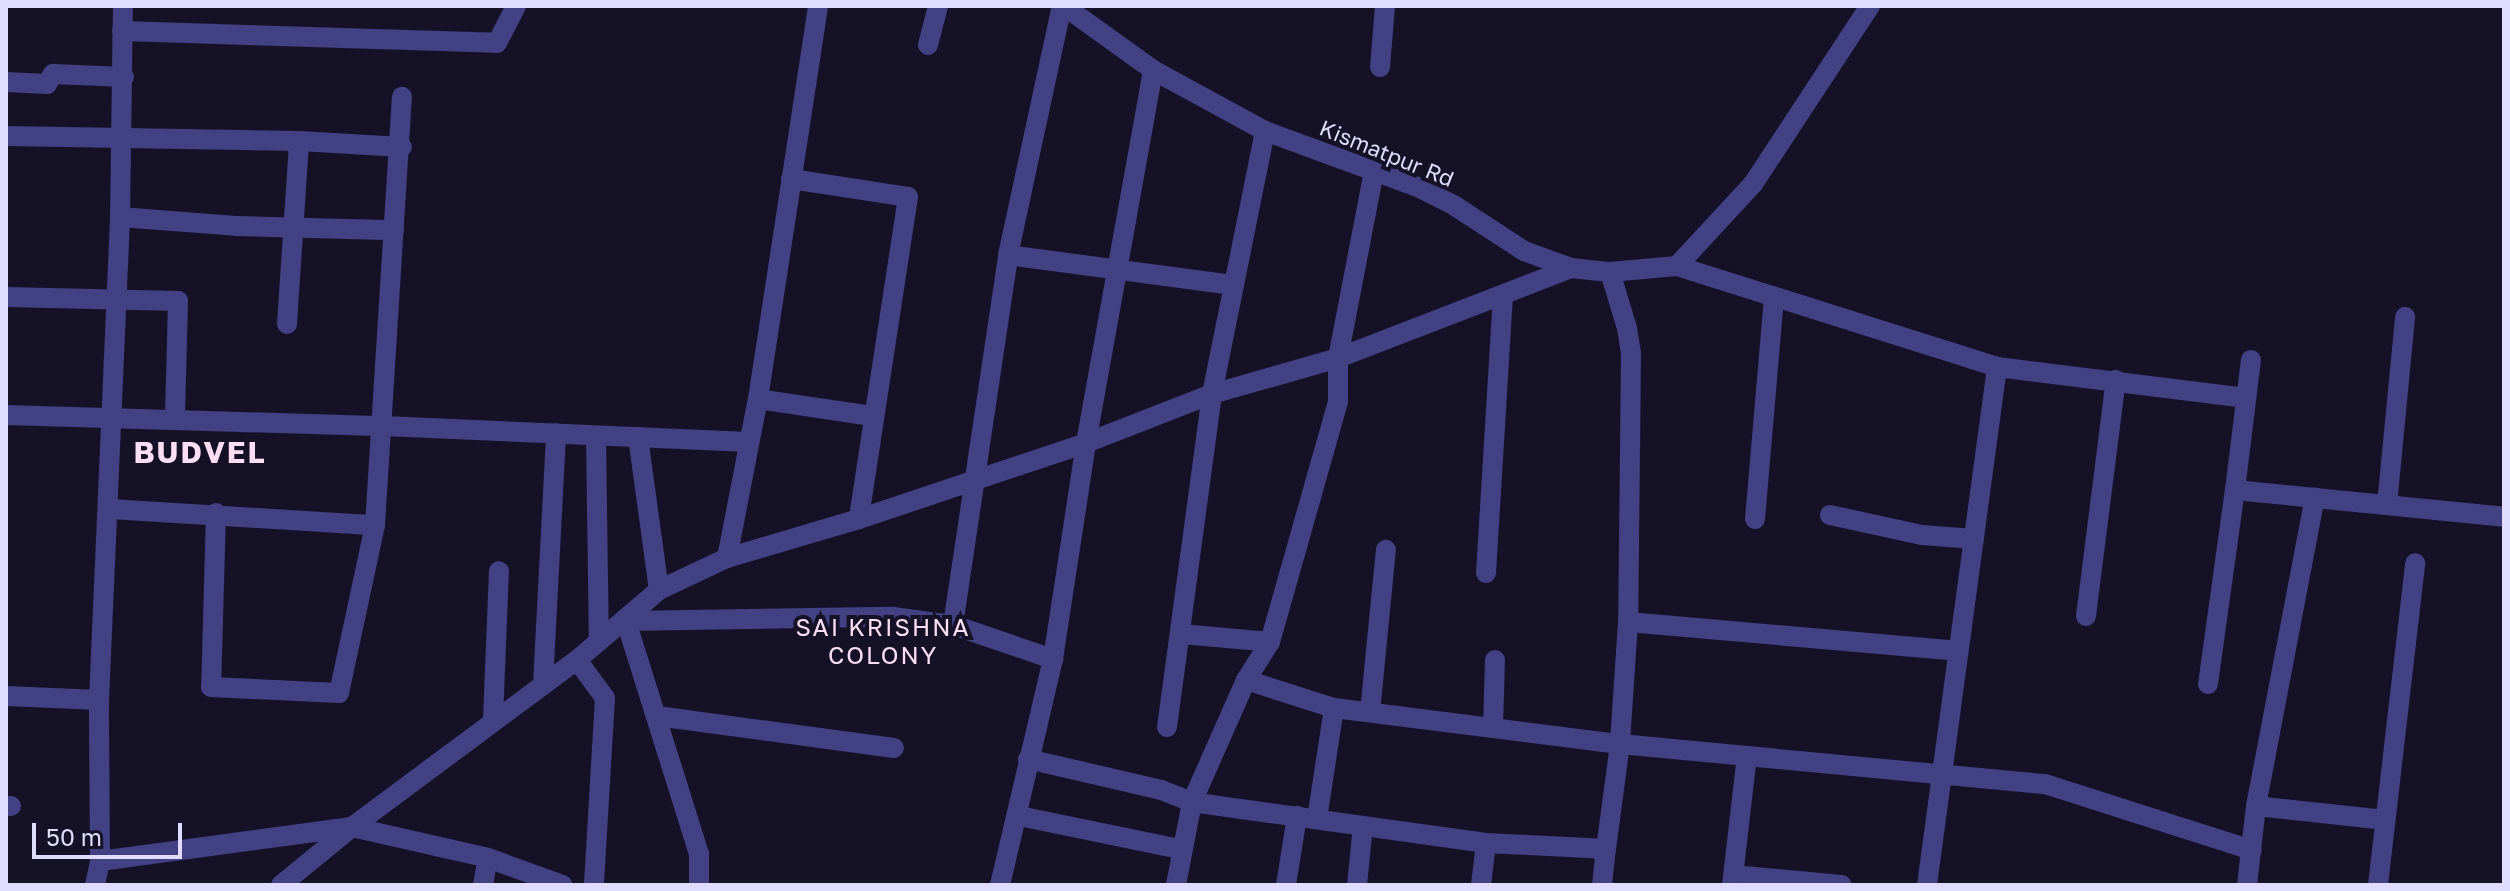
<!DOCTYPE html>
<html>
<head>
<meta charset="utf-8">
<style>
  body { margin:0 }
  #map { position:relative; width:2510px; height:891px; overflow:hidden; background:#151228; font-family:"Golos Text",sans-serif }
  div>[style] { position:absolute }
  .minor>* { height:20px; margin:-10px; padding:0 10px; transform-origin:10px; border-radius:10px; background:#414184 }
  .tertiary>* { height:20px; margin:-10px; padding:0 10px; transform-origin:10px; border-radius:10px; background:#414184 }
  span { translate:-50% -50%; white-space:nowrap; text-align:center; line-height:1.15; -webkit-text-stroke:8px #151228; paint-order:stroke }
  .street-label { font-size:22px; color:#dfdcfd }
  .neighbourhood-label { font-size:24px; color:#fddef2; letter-spacing:2px }
  .district-label { font-size:30px; color:#fddef2; font-weight:700; letter-spacing:2px }
  .frame { position:absolute; inset:0; border:8px solid #dfdcfd; pointer-events:none }
  .scale { position:absolute; left:32px; top:823px; width:150px; height:36px; box-sizing:border-box; border:4px solid #dfdcfd; border-top:0; padding-left:10px; font-size:24px; line-height:28px; white-space:nowrap; color:#dfdcfd; -webkit-text-stroke:6px #151228; paint-order:stroke }
</style>
</head>
<body>
<div id="map">
  <div class="minor">
    <i style="left:122px;top:31px;width:375px;rotate:1.8deg"></i>
    <i style="left:497px;top:43px;width:42px;rotate:-62.8deg"></i>
    <i style="left:928px;top:45px;width:40px;rotate:-75.6deg"></i>
    <i style="left:1380px;top:67px;width:61px;rotate:-85.3deg"></i>
    <i style="left:6px;top:82px;width:41px;rotate:2.8deg"></i>
    <i style="left:47px;top:84px;width:12px;rotate:-59deg"></i>
    <i style="left:53px;top:74px;width:71px;rotate:2.4deg"></i>
    <i style="left:6px;top:136px;width:293px;rotate:1deg"></i>
    <i style="left:299px;top:141px;width:103px;rotate:3.3deg"></i>
    <i style="left:791px;top:179px;width:118px;rotate:8.7deg"></i>
    <i style="left:908px;top:197px;width:326px;rotate:98.7deg"></i>
    <i style="left:120px;top:217px;width:116px;rotate:4.4deg"></i>
    <i style="left:236px;top:226px;width:158px;rotate:1.5deg"></i>
    <i style="left:1008px;top:255px;width:227px;rotate:7.6deg"></i>
    <i style="left:1677px;top:266px;width:336px;rotate:17.5deg"></i>
    <i style="left:1997px;top:367px;width:251px;rotate:7.1deg"></i>
    <i style="left:1610px;top:272px;width:59px;rotate:73.1deg"></i>
    <i style="left:1627px;top:328px;width:26px;rotate:81deg"></i>
    <i style="left:1631px;top:354px;width:268px;rotate:90.6deg"></i>
    <i style="left:1628px;top:622px;width:122px;rotate:93.8deg"></i>
    <i style="left:1620px;top:744px;width:427px;rotate:5.4deg"></i>
    <i style="left:2045px;top:784px;width:217px;rotate:17.7deg"></i>
    <i style="left:6px;top:297px;width:172px;rotate:1.3deg"></i>
    <i style="left:178px;top:301px;width:118px;rotate:91.5deg"></i>
    <i style="left:287px;top:324px;width:183px;rotate:-86.2deg"></i>
    <i style="left:758px;top:399px;width:115px;rotate:8.5deg"></i>
    <i style="left:6px;top:415px;width:378px;rotate:1.7deg"></i>
    <i style="left:384px;top:426px;width:365px;rotate:2.5deg"></i>
    <i style="left:596px;top:436px;width:205px;rotate:89.2deg"></i>
    <i style="left:638px;top:437px;width:154px;rotate:82.2deg"></i>
    <i style="left:2235px;top:490px;width:131px;rotate:-83deg"></i>
    <i style="left:2387px;top:505px;width:189px;rotate:-84.5deg"></i>
    <i style="left:110px;top:509px;width:265px;rotate:3.5deg"></i>
    <i style="left:216px;top:513px;width:174px;rotate:91.6deg"></i>
    <i style="left:211px;top:687px;width:128px;rotate:2.7deg"></i>
    <i style="left:339px;top:693px;width:172px;rotate:-77.9deg"></i>
    <i style="left:375px;top:525px;width:429px;rotate:-86.4deg"></i>
    <i style="left:1830px;top:515px;width:94px;rotate:12.3deg"></i>
    <i style="left:1922px;top:535px;width:52px;rotate:4.4deg"></i>
    <i style="left:1755px;top:519px;width:223px;rotate:-85.1deg"></i>
    <i style="left:727px;top:558px;width:162px;rotate:-79deg"></i>
    <i style="left:758px;top:399px;width:398px;rotate:-81.3deg"></i>
    <i style="left:1486px;top:573px;width:279px;rotate:-86.5deg"></i>
    <i style="left:2086px;top:616px;width:238px;rotate:-82.8deg"></i>
    <i style="left:1628px;top:622px;width:330px;rotate:5deg"></i>
    <i style="left:953px;top:625px;width:374px;rotate:-81.5deg"></i>
    <i style="left:1008px;top:255px;width:255px;rotate:-77.8deg"></i>
    <i style="left:1181px;top:634px;width:89px;rotate:5.1deg"></i>
    <i style="left:1270px;top:642px;width:45px;rotate:122.3deg"></i>
    <i style="left:1270px;top:642px;width:250px;rotate:-74.2deg"></i>
    <i style="left:1338px;top:401px;width:43px;rotate:-90deg"></i>
    <i style="left:1338px;top:358px;width:190px;rotate:-79.1deg"></i>
    <i style="left:577px;top:660px;width:47px;rotate:53.6deg"></i>
    <i style="left:605px;top:698px;width:187px;rotate:93.4deg"></i>
    <i style="left:1246px;top:680px;width:92px;rotate:17.7deg"></i>
    <i style="left:1334px;top:708px;width:288px;rotate:7.2deg"></i>
    <i style="left:1620px;top:744px;width:106px;rotate:97.6deg"></i>
    <i style="left:1606px;top:849px;width:120px;rotate:-177.1deg"></i>
    <i style="left:1486px;top:843px;width:297px;rotate:-172.1deg"></i>
    <i style="left:1192px;top:802px;width:133px;rotate:-66.1deg"></i>
    <i style="left:543px;top:684px;width:251px;rotate:-87deg"></i>
    <i style="left:2208px;top:684px;width:196px;rotate:-82.1deg"></i>
    <i style="left:2235px;top:490px;width:270px;rotate:5.7deg"></i>
    <i style="left:6px;top:696px;width:93px;rotate:2.5deg"></i>
    <i style="left:1370px;top:712px;width:163px;rotate:-84.4deg"></i>
    <i style="left:657px;top:716px;width:239px;rotate:7.7deg"></i>
    <i style="left:493px;top:719px;width:148px;rotate:-87.7deg"></i>
    <i style="left:1167px;top:727px;width:336px;rotate:-82.3deg"></i>
    <i style="left:1212px;top:394px;width:268px;rotate:-78.6deg"></i>
    <i style="left:1493px;top:727px;width:67px;rotate:-88.3deg"></i>
    <i style="left:1028px;top:759px;width:137px;rotate:13.1deg"></i>
    <i style="left:1161px;top:790px;width:33px;rotate:21deg"></i>
    <i style="left:1192px;top:802px;width:85px;rotate:100.9deg"></i>
    <i style="left:6px;top:806px;width:5px"></i>
    <i style="left:2256px;top:806px;width:130px;rotate:6.2deg"></i>
    <i style="left:1019px;top:816px;width:164px;rotate:11.6deg"></i>
    <i style="left:1317px;top:819px;width:112px;rotate:-81.3deg"></i>
    <i style="left:100px;top:861px;width:161px;rotate:-90.4deg"></i>
    <i style="left:99px;top:700px;width:483px;rotate:-87.5deg"></i>
    <i style="left:120px;top:217px;width:211px;rotate:-89.2deg"></i>
    <i style="left:1733px;top:875px;width:109px;rotate:5.2deg"></i>
    <i style="left:281px;top:885px;width:92px;rotate:-39.2deg"></i>
    <i style="left:352px;top:827px;width:139px;rotate:12.8deg"></i>
    <i style="left:488px;top:858px;width:79px;rotate:20deg"></i>
    <i style="left:483px;top:885px;width:27px;rotate:-80deg"></i>
    <i style="left:699px;top:885px;width:31px;rotate:-90deg"></i>
    <i style="left:699px;top:854px;width:244px;rotate:-107.4deg"></i>
    <i style="left:626px;top:621px;width:267px;rotate:-0.9deg"></i>
    <i style="left:893px;top:617px;width:61px;rotate:7.6deg"></i>
    <i style="left:953px;top:625px;width:106px;rotate:18.8deg"></i>
    <i style="left:1000px;top:885px;width:232px;rotate:-76.8deg"></i>
    <i style="left:1053px;top:659px;width:219px;rotate:-81.3deg"></i>
    <i style="left:1086px;top:443px;width:379px;rotate:-79.8deg"></i>
    <i style="left:1286px;top:885px;width:70px;rotate:-80.9deg"></i>
    <i style="left:1357px;top:885px;width:59px;rotate:-84.2deg"></i>
    <i style="left:1481px;top:885px;width:42px;rotate:-83.2deg"></i>
    <i style="left:1602px;top:885px;width:36px;rotate:-84deg"></i>
    <i style="left:1732px;top:885px;width:130px;rotate:-83.4deg"></i>
    <i style="left:1927px;top:885px;width:523px;rotate:-82.3deg"></i>
    <i style="left:2247px;top:885px;width:80px;rotate:-83.5deg"></i>
    <i style="left:2256px;top:806px;width:314px;rotate:-79.2deg"></i>
    <i style="left:2378px;top:885px;width:324px;rotate:-83.4deg"></i>
  </div>
  <div class="tertiary">
    <i style="left:1064px;top:6px;width:110px;rotate:35.7deg"></i>
    <i style="left:1153px;top:70px;width:128px;rotate:28.6deg"></i>
    <i style="left:1265px;top:131px;width:165px;rotate:20.2deg"></i>
    <i style="left:1420px;top:188px;width:39px;rotate:27deg"></i>
    <i style="left:1455px;top:206px;width:82px;rotate:33.1deg"></i>
    <i style="left:1524px;top:251px;width:50px;rotate:19.9deg"></i>
    <i style="left:1571px;top:268px;width:39px;rotate:6deg"></i>
    <i style="left:1610px;top:272px;width:67px;rotate:-5.1deg"></i>
    <i style="left:1677px;top:266px;width:112px;rotate:-47.2deg"></i>
    <i style="left:1753px;top:184px;width:213px;rotate:-56.7deg"></i>
    <i style="left:95px;top:885px;width:25px;rotate:-78deg"></i>
    <i style="left:100px;top:861px;width:254px;rotate:-7.7deg"></i>
    <i style="left:352px;top:827px;width:280px;rotate:-36.6deg"></i>
    <i style="left:577px;top:660px;width:108px;rotate:-40.5deg"></i>
    <i style="left:659px;top:590px;width:75px;rotate:-25.2deg"></i>
    <i style="left:727px;top:558px;width:138px;rotate:-16.5deg"></i>
    <i style="left:859px;top:519px;width:239px;rotate:-18.5deg"></i>
    <i style="left:1086px;top:443px;width:135px;rotate:-21.3deg"></i>
    <i style="left:1212px;top:394px;width:131px;rotate:-15.9deg"></i>
    <i style="left:1338px;top:358px;width:250px;rotate:-21.1deg"></i>
  </div>
  <div class="street-label">
    <span style="left:1387px;top:153px;rotate:22deg">Kismatpur Rd</span>
  </div>
  <div class="neighbourhood-label">
    <span style="left:883px;top:641px">SAI KRISHNA<br>COLONY</span>
  </div>
  <div class="district-label">
    <span style="left:200px;top:452px">BUDVEL</span>
  </div>
  <div class="frame"></div>
  <div class="scale">50 m</div>
</div>
</body>
</html>
